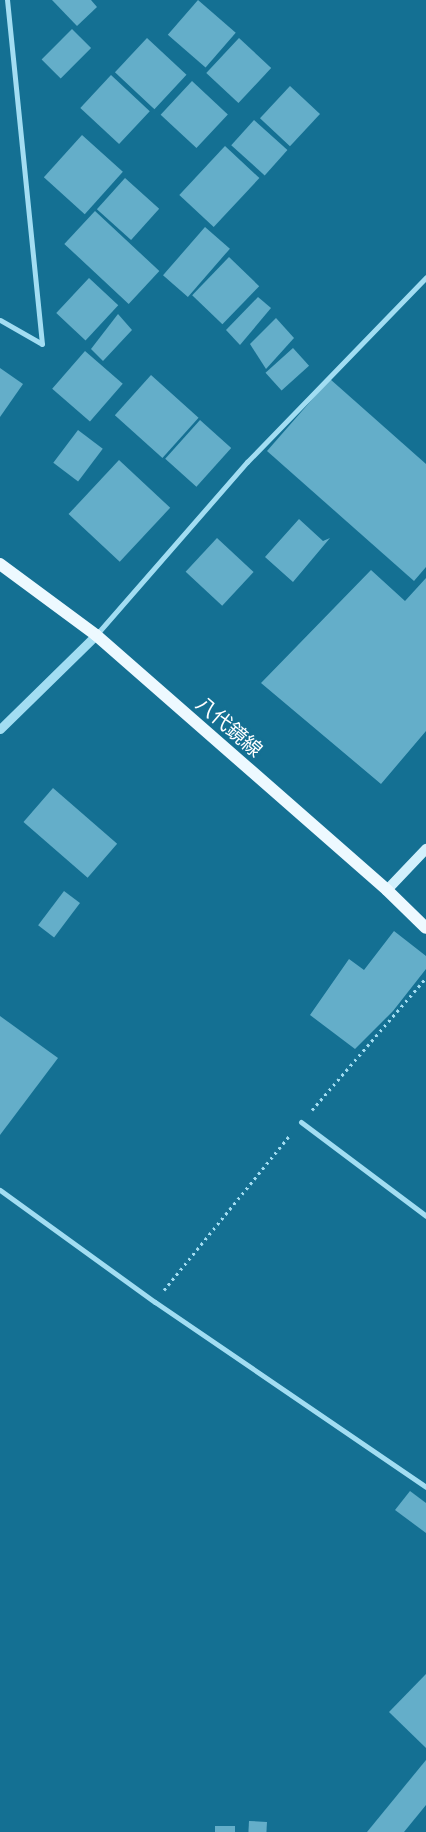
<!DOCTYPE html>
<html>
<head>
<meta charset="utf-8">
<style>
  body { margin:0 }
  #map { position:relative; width:426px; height:1832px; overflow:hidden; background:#147093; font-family:Jost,"Noto Sans JP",sans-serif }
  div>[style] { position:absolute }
  .building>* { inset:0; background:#64aec9; transform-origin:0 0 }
  .path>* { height:3px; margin-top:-1.5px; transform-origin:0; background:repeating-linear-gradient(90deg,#a2ddf2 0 2.5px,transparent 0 6.5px) }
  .minor>* { height:5px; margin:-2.5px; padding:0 2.5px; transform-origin:2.5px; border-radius:2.5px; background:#a2ddf2 }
  .tertiary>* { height:9px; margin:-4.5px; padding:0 4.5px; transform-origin:4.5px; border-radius:4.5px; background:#a2ddf2 }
  .secondary>* { height:10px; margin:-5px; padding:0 5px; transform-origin:5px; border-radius:5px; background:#d1f0fc }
  .primary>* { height:12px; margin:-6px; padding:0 6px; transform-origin:6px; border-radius:6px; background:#edf9ff }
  span { translate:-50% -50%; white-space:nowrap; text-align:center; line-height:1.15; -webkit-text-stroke:5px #147093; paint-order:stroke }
  .street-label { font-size:20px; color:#fff }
</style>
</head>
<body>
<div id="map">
  <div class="building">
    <i style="clip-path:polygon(52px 0,91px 0,97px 7px,77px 26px)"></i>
    <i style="left:198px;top:0;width:50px;height:46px;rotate:41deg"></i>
    <i style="left:72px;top:29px;width:27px;height:43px;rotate:45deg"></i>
    <i style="left:147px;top:38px;width:54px;height:47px;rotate:43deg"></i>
    <i style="left:239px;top:38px;width:44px;height:48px;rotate:43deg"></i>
    <i style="left:111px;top:75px;width:53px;height:45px;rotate:43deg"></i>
    <i style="left:192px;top:81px;width:49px;height:46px;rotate:43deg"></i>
    <i style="left:290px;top:86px;width:41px;height:44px;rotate:43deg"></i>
    <i style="left:254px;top:120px;width:45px;height:34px;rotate:42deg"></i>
    <i style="left:82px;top:135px;width:55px;height:57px;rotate:42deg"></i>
    <i style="left:225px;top:146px;width:47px;height:67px;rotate:43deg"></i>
    <i style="left:125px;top:178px;width:46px;height:42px;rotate:42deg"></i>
    <i style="left:95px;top:211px;width:88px;height:45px;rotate:43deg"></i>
    <i style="left:205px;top:227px;width:33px;height:64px;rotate:41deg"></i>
    <i style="left:229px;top:257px;width:42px;height:53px;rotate:44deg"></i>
    <i style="left:89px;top:278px;width:40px;height:48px;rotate:43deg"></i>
    <i style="clip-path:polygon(258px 297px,271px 308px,240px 345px,226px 330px)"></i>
    <i style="clip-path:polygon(118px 314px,132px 330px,103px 361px,91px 349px)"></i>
    <i style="clip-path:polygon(276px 318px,294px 338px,266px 369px,250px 344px)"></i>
    <i style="left:293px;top:348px;width:24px;height:37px;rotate:48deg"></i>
    <i style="left:85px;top:351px;width:50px;height:50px;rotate:41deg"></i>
    <i style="clip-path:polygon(0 368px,23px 384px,0 417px)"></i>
    <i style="left:151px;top:375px;width:64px;height:54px;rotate:42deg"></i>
    <i style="clip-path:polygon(330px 379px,426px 464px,426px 567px,414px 581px,267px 451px)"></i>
    <i style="left:200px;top:420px;width:42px;height:52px;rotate:42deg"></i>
    <i style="left:78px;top:430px;width:31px;height:41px;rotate:37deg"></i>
    <i style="left:119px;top:460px;width:70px;height:74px;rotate:43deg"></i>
    <i style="clip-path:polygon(299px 519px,323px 541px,330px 538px,293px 582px,265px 557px)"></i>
    <i style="left:217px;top:538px;width:50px;height:46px;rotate:43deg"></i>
    <i style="clip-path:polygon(371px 570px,405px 601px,426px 578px,426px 731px,381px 784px,261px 683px)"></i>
    <i style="left:53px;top:788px;width:85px;height:45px;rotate:41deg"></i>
    <i style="left:64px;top:891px;width:20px;height:43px;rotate:37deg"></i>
    <i style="clip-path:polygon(394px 931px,426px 956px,426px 969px,393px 1011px,355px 1049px,310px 1015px,349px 959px,364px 970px)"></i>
    <i style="clip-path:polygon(0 1016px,58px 1058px,0 1135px)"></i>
    <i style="clip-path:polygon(410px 1491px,426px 1503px,426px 1533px,395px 1510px)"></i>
    <i style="clip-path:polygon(426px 1674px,426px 1748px,389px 1712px)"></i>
    <i style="clip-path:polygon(426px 1760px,426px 1805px,404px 1832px,367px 1832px)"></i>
    <i style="left:249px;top:1821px;width:18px;height:11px;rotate:3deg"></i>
    <i style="left:215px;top:1826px;width:20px;height:6px"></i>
  </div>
  <div class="path">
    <i style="left:312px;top:1110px;width:174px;rotate:-49.2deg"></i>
    <i style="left:164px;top:1290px;width:201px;rotate:-50.9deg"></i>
  </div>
  <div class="minor">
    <i style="left:0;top:320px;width:48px;rotate:29.7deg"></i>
    <i style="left:42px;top:344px;width:346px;rotate:-95.8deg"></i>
    <i style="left:96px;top:635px;width:230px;rotate:-48.9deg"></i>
    <i style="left:247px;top:462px;width:257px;rotate:-45.9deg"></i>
    <i style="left:301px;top:1122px;width:156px;rotate:36.9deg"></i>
    <i style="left:0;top:1190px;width:191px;rotate:35.9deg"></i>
    <i style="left:155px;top:1302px;width:328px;rotate:34.3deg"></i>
  </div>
  <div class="tertiary">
    <i style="left:0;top:729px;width:134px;rotate:-44.4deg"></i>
  </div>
  <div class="secondary">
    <i style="left:387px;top:890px;width:57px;rotate:-46.4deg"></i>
  </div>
  <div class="primary">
    <i style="left:0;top:564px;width:119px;rotate:36.5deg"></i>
    <i style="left:96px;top:635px;width:387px;rotate:41.2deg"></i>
    <i style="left:387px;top:890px;width:54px;rotate:44.3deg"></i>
  </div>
  <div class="street-label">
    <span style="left:229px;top:727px;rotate:41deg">八代鏡線</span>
  </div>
</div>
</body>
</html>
